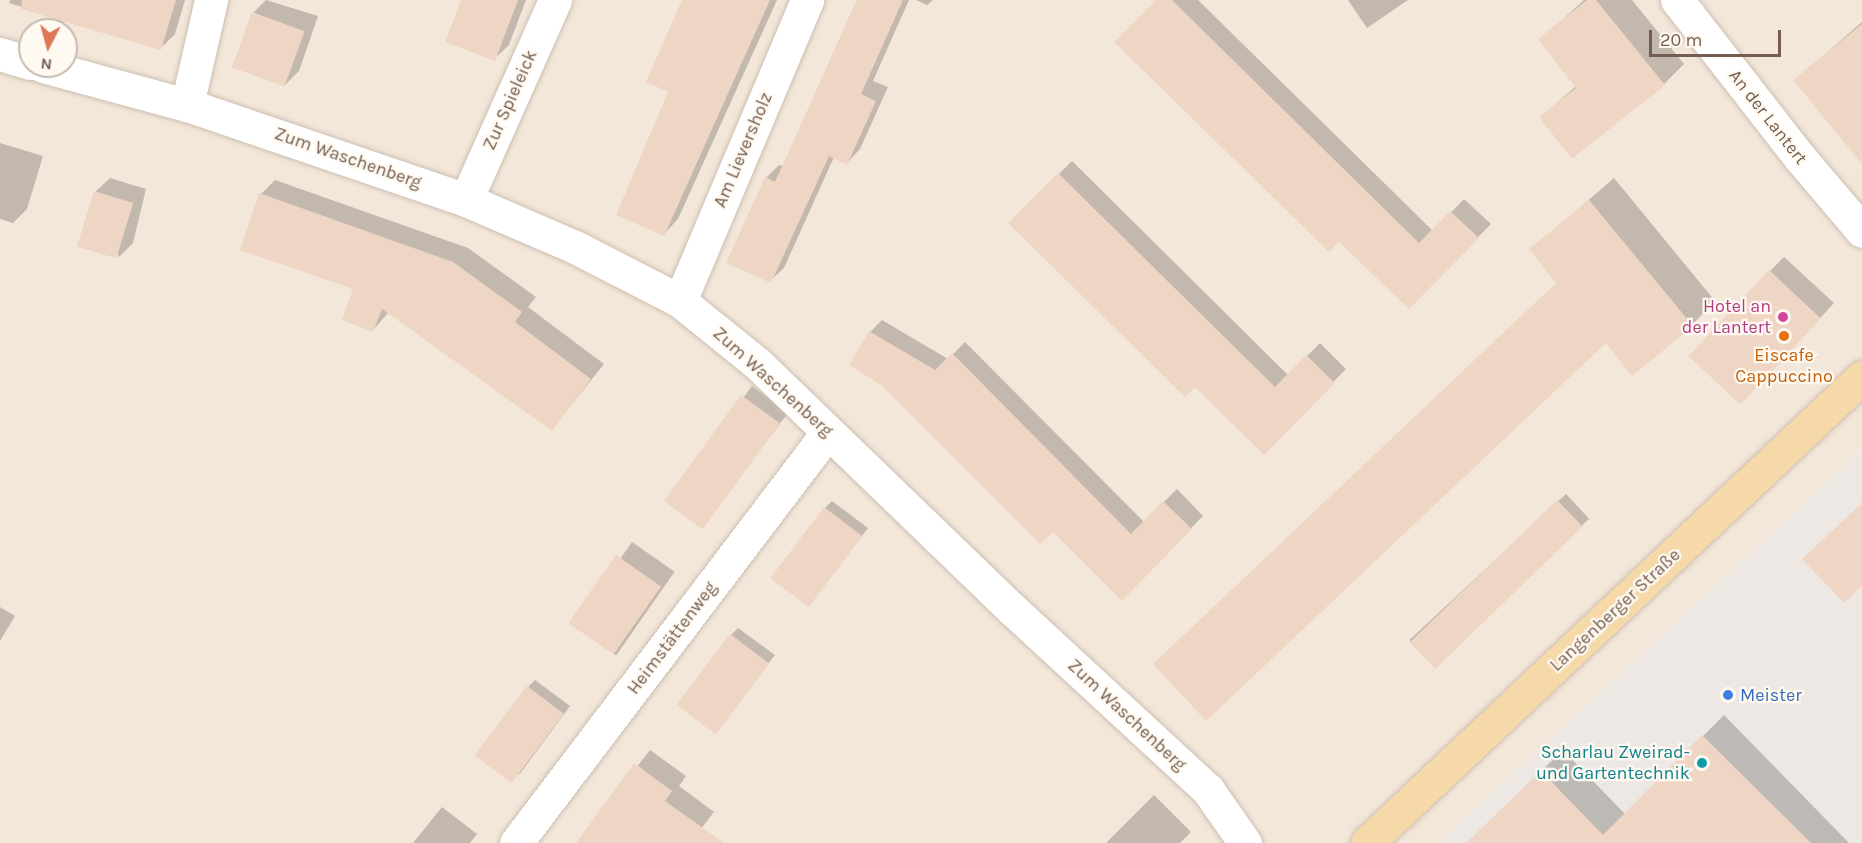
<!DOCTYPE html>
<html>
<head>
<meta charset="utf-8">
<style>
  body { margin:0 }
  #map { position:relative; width:1862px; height:843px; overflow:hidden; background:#fcf5eb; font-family:Karla,sans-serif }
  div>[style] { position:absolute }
  .residential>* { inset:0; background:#f3e7d9 }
  .industrial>* { inset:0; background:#ede8e3 }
  .shadow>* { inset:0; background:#0003; transform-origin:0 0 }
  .building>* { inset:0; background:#efd6c4; transform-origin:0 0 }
  .roads { filter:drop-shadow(0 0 2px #cdbeb1) drop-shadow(0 0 2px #cdbeb1) }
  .minor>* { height:33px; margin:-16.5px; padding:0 16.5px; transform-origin:16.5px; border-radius:16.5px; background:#fff }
  .major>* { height:33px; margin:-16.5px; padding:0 16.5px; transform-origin:16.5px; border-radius:16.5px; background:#f5d9a8 }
  .dots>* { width:16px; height:16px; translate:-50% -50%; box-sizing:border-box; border:3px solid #fef9f1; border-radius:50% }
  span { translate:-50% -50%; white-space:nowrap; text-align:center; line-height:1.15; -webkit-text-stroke:4.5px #fef9f1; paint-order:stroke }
  .street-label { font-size:18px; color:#755d4f }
  .hotel-label { font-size:18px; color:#b23c85 }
  .right { translate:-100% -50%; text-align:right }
  .food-label { font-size:18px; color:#c56008 }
  .shop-label { font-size:18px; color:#366cbe }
  .left { translate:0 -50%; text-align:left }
  .culture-label { font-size:18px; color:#0d838f }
  .north { position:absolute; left:18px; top:18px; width:60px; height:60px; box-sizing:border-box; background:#fef9f1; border:2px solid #c7bbb0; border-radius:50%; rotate:186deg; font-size:16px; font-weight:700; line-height:24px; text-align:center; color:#755d4f }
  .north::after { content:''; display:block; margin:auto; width:21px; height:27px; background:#dd7758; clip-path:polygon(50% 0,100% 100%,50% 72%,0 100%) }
  .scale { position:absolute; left:1649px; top:30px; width:132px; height:27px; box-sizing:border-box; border:3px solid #755d4f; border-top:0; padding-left:8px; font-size:18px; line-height:21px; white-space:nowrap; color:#755d4f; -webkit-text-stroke:4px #fef9f1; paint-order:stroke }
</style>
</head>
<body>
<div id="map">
  <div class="residential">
    <i style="clip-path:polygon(evenodd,0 0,1862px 0,1862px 450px,1438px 843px,0 843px,0 0,30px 30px,66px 30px,66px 66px,30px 66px,30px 30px)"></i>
  </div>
  <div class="industrial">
    <i style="clip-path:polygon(1862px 450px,1862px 843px,1438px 843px)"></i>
  </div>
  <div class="shadow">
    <i style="clip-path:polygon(10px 0,185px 0,175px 34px,160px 49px,9px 3px)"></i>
    <i style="clip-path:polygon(266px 0,318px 16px,299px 71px,285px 85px,253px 13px)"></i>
    <i style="clip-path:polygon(463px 0,526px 0,509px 45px,494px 59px)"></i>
    <i style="clip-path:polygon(709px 0,777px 0,678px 219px,664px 234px)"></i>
    <i style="clip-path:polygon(857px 0,909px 0,873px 81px,888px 87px,860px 149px,847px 163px,834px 157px,784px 268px,770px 281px,766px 178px,779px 165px,783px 166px)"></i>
    <i style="clip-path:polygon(916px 0,933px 0,927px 5px)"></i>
    <i style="clip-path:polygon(1158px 0,1198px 0,1433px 231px,1464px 199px,1491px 224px,1409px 307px)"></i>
    <i style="clip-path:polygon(1348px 0,1408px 0,1367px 28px)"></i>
    <i style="clip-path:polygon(1584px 0,1632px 0,1684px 64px,1664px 84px,1541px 117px,1576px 86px,1540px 40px)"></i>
    <i style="clip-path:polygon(1862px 22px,1862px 161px,1795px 80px)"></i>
    <i style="clip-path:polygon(0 143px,43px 156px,27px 209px,13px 223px,0 219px)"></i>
    <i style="clip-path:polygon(1072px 161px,1288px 375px,1320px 343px,1346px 369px,1264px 453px,1195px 385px,1010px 223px)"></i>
    <i style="clip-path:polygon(110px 178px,146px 189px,133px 243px,119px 257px,95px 192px)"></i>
    <i style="clip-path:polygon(1614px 178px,1715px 301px,1692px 325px,1606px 341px,1531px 250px)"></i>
    <i style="clip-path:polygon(275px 180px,468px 248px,536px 297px,528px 307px,604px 364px,552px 429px,389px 312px,373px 330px,355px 288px,261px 194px)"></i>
    <i style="clip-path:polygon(1784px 257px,1834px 303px,1757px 387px,1770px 271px)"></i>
    <i style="clip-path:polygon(882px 320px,948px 359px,965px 342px,1144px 522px,1177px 489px,1203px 516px,1122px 598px,870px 332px)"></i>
    <i style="left:752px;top:386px;width:45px;height:143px;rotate:37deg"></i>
    <i style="left:1566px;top:494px;width:34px;height:214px;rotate:47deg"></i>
    <i style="clip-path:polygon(832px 501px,868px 528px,810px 604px,825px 508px)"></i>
    <i style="left:632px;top:542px;width:52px;height:102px;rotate:35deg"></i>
    <i style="clip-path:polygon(0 607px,15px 616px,0 641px)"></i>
    <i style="clip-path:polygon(738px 628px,775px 655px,716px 731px,731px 635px)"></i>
    <i style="clip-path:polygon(535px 680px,570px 706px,519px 775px,528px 687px)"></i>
    <i style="clip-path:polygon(1724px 715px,1849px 843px,1467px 843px,1563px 750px,1625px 814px)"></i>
    <i style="clip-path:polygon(650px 750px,686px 776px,679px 786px,714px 812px,690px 843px,577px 843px)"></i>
    <i style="clip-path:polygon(1154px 795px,1191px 832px,1180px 843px,1106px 843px)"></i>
    <i style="clip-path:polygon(442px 807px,477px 834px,470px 843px,413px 843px)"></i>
  </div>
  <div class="building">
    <i style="clip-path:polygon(22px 0,176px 0,161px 50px,21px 9px)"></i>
    <i style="clip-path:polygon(461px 0,518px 0,495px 61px,445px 42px)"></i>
    <i style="clip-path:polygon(682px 0,770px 0,664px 236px,616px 215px,668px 92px,646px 82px)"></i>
    <i style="clip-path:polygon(857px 0,903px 0,861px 94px,876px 101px,847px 165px,829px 156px,771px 283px,726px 263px,765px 177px,775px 182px)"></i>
    <i style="clip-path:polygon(1156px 0,1172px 0,1419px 243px,1450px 211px,1479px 238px,1409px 309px,1339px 242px,1329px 252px,1114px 42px)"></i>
    <i style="clip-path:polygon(1587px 0,1596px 0,1665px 85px,1572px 159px,1539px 117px,1576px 88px,1538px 39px)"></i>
    <i style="left:252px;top:12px;width:56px;height:59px;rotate:20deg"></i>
    <i style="clip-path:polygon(1862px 24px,1862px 164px,1793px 80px)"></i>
    <i style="clip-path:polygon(1058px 173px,1275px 387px,1306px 355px,1335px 383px,1264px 455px,1195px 387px,1185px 397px,1008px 223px)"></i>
    <i style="left:94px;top:191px;width:41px;height:58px;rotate:17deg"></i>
    <i style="clip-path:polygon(259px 193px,453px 262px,522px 312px,515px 322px,591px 379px,552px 431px,382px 309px,373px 332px,342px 320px,353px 289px,240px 250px)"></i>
    <i style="clip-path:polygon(1589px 200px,1693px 326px,1632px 376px,1606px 343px,1206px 721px,1153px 664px,1556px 283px,1529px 249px)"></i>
    <i style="left:1769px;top:270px;width:71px;height:118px;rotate:43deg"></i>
    <i style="clip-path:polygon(869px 331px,935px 370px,952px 353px,1131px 534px,1163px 501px,1192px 529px,1122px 601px,1053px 532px,1040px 544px,881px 385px,849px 365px)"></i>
    <i style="left:741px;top:395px;width:48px;height:131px;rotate:36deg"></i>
    <i style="left:1557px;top:500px;width:37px;height:205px;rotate:46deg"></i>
    <i style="clip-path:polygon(1862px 503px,1862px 586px,1844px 603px,1802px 559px)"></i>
    <i style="left:824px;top:507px;width:48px;height:89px;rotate:37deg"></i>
    <i style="left:616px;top:555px;width:55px;height:83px;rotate:35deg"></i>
    <i style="left:730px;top:634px;width:49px;height:89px;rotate:37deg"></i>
    <i style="left:527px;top:686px;width:46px;height:87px;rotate:37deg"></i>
    <i style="clip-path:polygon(1702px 735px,1811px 843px,1466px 843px,1541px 771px,1603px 835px)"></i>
    <i style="clip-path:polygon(634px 763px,672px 791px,665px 801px,724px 843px,576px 843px)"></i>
  </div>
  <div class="roads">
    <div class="minor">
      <i style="left:1677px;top:0;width:202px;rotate:52.1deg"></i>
      <i style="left:1801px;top:159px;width:94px;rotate:49.7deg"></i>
      <i style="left:0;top:54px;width:31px;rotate:17deg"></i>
      <i style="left:43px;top:66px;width:149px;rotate:15.2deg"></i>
      <i style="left:187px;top:105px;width:295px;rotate:18.8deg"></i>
      <i style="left:466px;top:200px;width:119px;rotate:23.3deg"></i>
      <i style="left:575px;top:247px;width:118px;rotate:27.2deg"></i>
      <i style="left:680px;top:301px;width:100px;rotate:38.9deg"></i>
      <i style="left:758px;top:364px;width:353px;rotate:44deg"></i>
      <i style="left:1012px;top:609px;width:267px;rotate:42.7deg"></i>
      <i style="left:1208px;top:790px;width:65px;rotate:55.1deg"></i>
      <i style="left:187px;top:105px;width:108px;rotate:-77.1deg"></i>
      <i style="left:466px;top:200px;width:219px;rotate:-66deg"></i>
      <i style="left:680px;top:301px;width:327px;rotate:-67.1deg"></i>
      <i style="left:516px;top:843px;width:516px;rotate:-52.8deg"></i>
    </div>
    <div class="major">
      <i style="left:1367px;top:843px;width:680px;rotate:-43.27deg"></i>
    </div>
  </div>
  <div class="dots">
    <i style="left:1783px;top:317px;background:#d1479c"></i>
    <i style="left:1784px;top:336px;background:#e8710a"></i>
    <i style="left:1728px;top:695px;background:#3f7fe0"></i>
    <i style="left:1702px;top:763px;background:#0f9aa8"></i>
  </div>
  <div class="street-label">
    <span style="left:510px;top:100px;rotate:-66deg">Zur Spieleick</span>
    <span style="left:1768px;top:117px;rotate:52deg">An der Lantert</span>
    <span style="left:743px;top:150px;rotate:-67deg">Am Lieversholz</span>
    <span style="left:348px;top:158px;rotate:19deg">Zum Waschenberg</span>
    <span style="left:773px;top:382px;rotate:42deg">Zum Waschenberg</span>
    <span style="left:1615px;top:610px;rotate:-43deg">Langenberger Straße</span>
    <span style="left:672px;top:638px;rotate:-53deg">Heimstättenweg</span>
    <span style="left:1127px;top:715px;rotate:43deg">Zum Waschenberg</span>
  </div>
  <div class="hotel-label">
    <span class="right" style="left:1771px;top:317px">Hotel an<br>der Lantert</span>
  </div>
  <div class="food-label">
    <span style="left:1784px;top:366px">Eiscafe<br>Cappuccino</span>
  </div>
  <div class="shop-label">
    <span class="left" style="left:1740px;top:695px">Meister</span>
  </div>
  <div class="culture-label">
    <span class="right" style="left:1690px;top:763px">Scharlau Zweirad-<br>und Gartentechnik</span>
  </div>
  <div class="north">N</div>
  <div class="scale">20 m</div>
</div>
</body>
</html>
